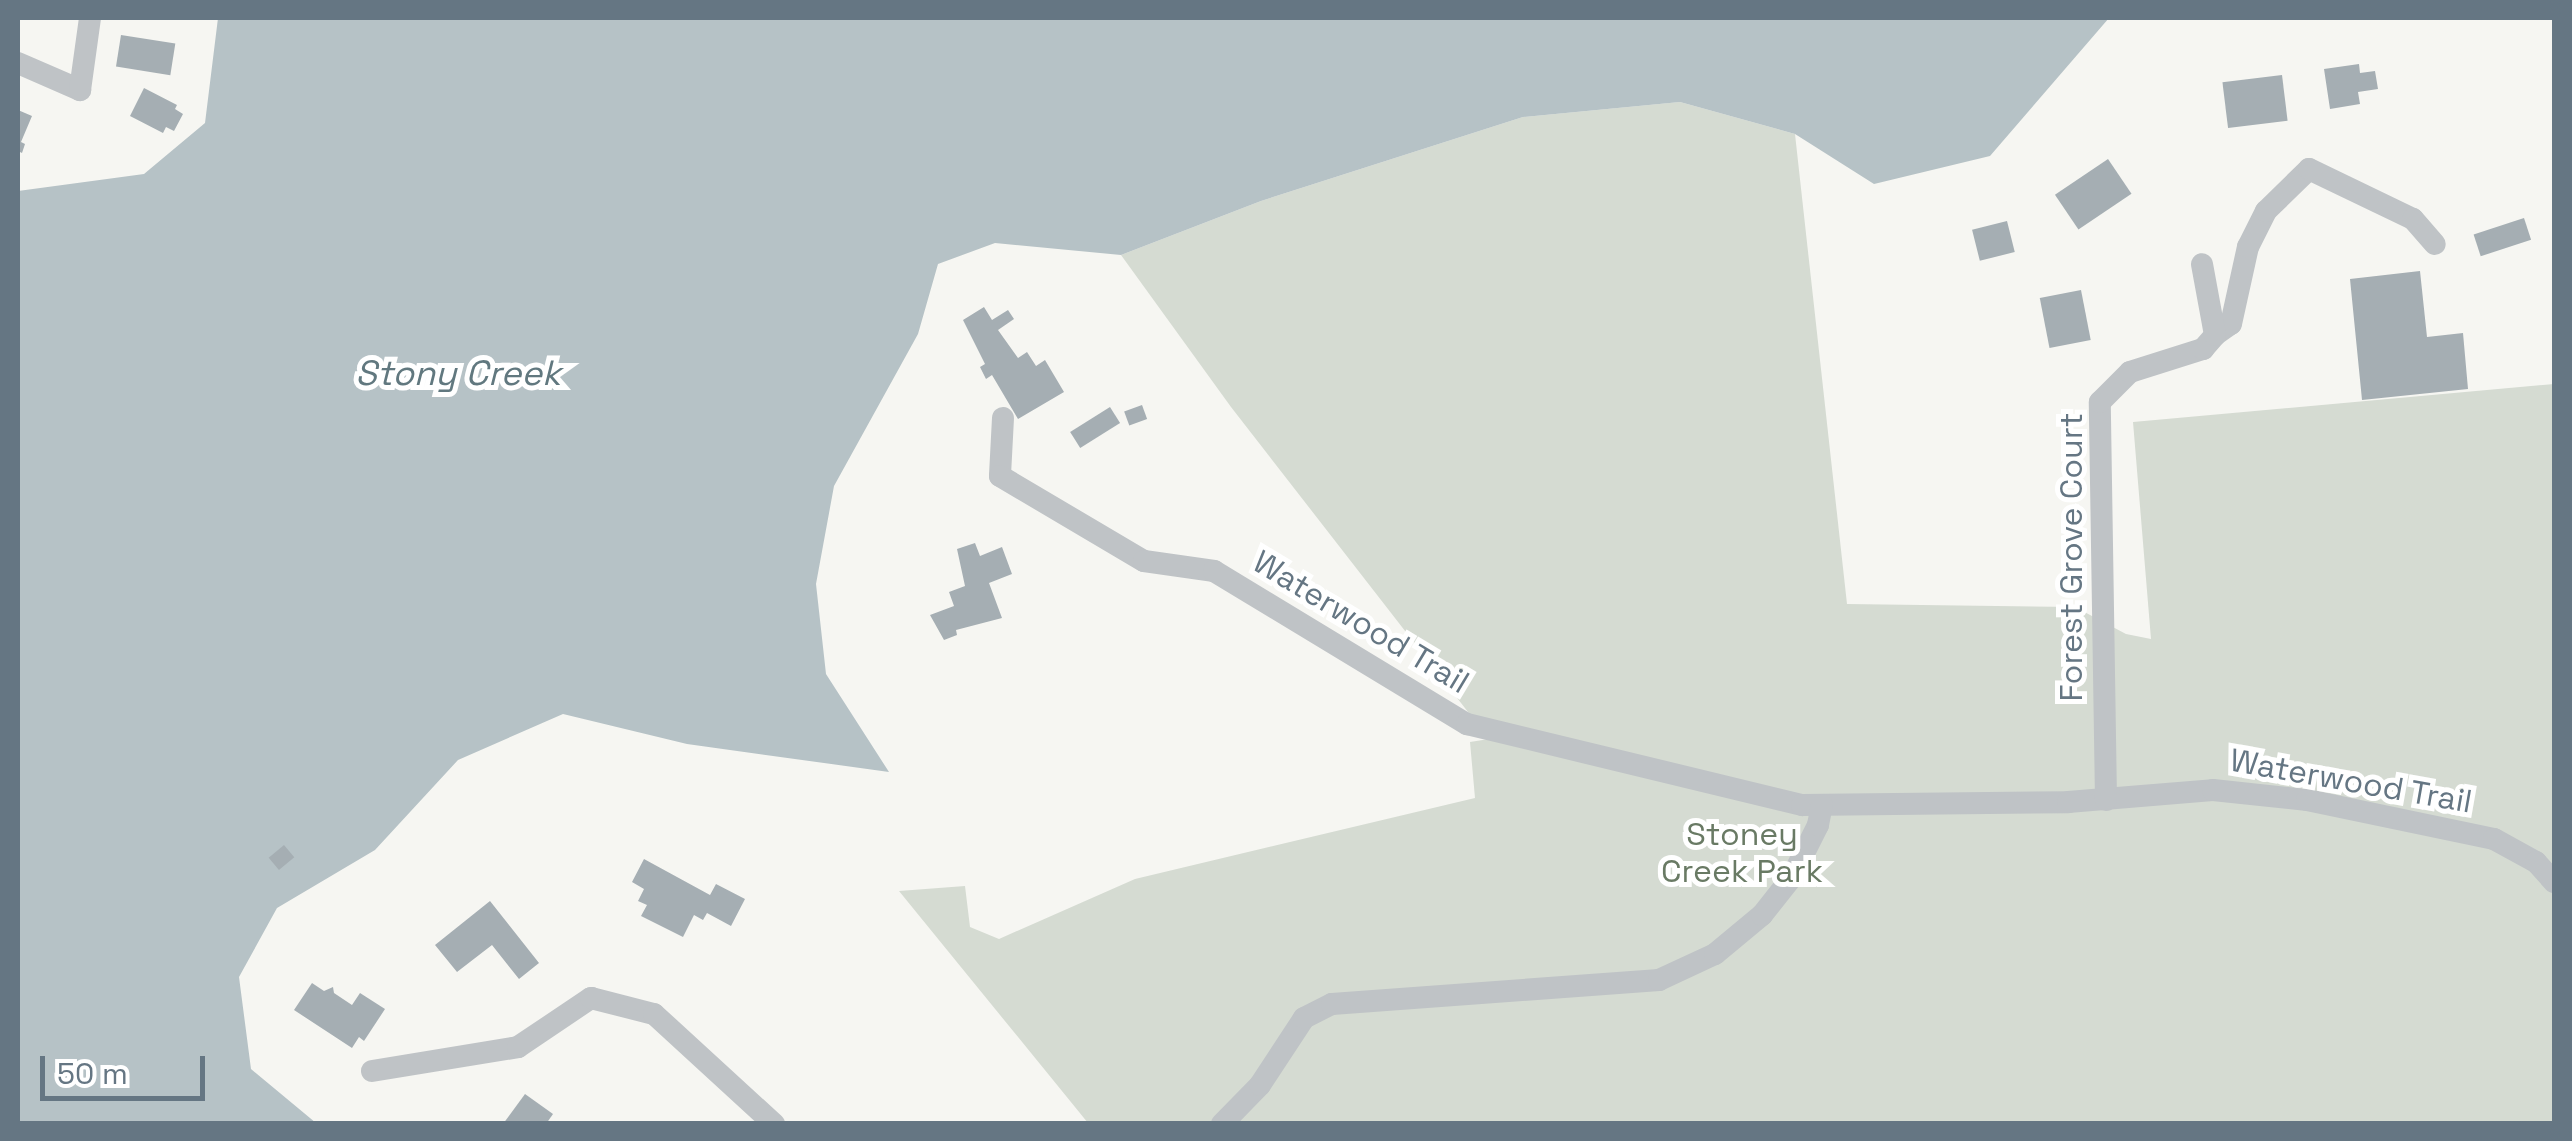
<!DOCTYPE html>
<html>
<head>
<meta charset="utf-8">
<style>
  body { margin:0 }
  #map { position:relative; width:2572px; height:1141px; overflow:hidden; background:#f6f6f2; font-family:"Space Grotesk",sans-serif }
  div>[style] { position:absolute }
  .green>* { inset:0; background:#d5dbd2 }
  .water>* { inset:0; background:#b6c2c6 }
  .building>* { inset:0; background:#a5aeb3; transform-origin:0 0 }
  .minor>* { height:22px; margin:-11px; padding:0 11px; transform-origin:11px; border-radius:11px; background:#bfc3c6 }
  span { translate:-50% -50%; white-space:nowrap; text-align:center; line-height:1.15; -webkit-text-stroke:10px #fff; paint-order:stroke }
  .street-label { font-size:32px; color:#657683 }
  .park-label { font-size:32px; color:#697a64 }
  .water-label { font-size:35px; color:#61787f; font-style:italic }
  .frame { position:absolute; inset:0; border:20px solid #657683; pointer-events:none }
  .scale { position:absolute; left:40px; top:1056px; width:165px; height:45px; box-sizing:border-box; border:5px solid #657683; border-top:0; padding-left:12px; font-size:30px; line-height:35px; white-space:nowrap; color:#657683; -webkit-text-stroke:8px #fff; paint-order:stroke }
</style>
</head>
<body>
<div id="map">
  <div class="green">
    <i style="clip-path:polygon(1680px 102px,1795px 134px,1847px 604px,2075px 607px,2126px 634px,2151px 639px,2133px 422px,2554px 384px,2554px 1123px,1088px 1123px,899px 891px,965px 886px,970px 927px,999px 939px,1135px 879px,1475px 798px,1470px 742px,1489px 739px,1231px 407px,1121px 255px,1261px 201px,1523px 117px)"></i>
  </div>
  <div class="water">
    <i style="clip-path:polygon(218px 18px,2109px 18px,1990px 156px,1874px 184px,1795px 134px,1680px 102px,1523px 117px,1261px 201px,1121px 255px,995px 243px,938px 264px,918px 334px,834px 486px,816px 584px,826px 674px,889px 772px,687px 744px,563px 714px,458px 760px,375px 850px,277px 908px,239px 977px,251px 1069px,316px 1123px,18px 1123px,18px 191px,144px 174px,205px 123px)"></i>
  </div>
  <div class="building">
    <i style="left:121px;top:35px;width:55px;height:32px;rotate:9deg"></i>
    <i style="clip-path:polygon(2359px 64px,2360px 73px,2375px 71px,2378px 89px,2358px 92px,2360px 104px,2330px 109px,2324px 69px)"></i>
    <i style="left:2282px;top:75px;width:46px;height:60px;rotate:83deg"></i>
    <i style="clip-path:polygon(144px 88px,177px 105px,175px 109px,183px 114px,174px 131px,166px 127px,163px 133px,130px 116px)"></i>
    <i style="clip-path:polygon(18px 110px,32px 116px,21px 142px,25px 144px,22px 153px,18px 151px)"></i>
    <i style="left:2108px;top:159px;width:42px;height:64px;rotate:56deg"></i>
    <i style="left:2524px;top:218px;width:23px;height:53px;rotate:72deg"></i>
    <i style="left:2007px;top:221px;width:32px;height:36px;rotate:76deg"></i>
    <i style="clip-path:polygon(2420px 271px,2427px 337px,2463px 333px,2468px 389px,2362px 400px,2350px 279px)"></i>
    <i style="left:2081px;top:290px;width:51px;height:42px;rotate:79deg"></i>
    <i style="clip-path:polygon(984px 307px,992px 320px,1008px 310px,1014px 319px,998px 330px,1018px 358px,1027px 352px,1036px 366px,1045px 360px,1064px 392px,1018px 419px,992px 375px,986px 379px,980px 367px,985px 364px,963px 320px)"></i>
    <i style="left:1142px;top:405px;width:15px;height:19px;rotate:70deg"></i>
    <i style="left:1110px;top:407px;width:19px;height:47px;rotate:58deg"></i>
    <i style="clip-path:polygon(975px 543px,980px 556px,1002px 547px,1012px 574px,989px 583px,1002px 618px,956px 630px,957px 635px,944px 640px,930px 615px,954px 606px,949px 592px,965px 586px,957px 549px)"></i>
    <i style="left:284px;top:845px;width:16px;height:20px;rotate:50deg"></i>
    <i style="clip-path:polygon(644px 859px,710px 895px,716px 884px,745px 899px,731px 926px,707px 913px,703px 920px,694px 915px,683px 937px,641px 916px,647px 905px,638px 901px,644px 889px,632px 882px)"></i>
    <i style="clip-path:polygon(490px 901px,539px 963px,519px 979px,492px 945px,457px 972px,435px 945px)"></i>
    <i style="clip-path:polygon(312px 983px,324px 991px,333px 987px,334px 993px,352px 1005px,360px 993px,385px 1009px,364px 1041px,359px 1037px,352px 1048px,294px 1010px)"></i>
    <i style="clip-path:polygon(525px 1094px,553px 1114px,546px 1124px,503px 1124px)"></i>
  </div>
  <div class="minor">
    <i style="left:18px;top:63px;width:68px;rotate:23.5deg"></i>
    <i style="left:80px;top:90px;width:73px;rotate:-82.1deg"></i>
    <i style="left:2215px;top:335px;width:19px;rotate:-35deg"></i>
    <i style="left:2231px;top:324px;width:79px;rotate:-77.6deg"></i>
    <i style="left:2248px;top:247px;width:40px;rotate:-63.4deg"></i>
    <i style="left:2266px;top:211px;width:60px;rotate:-44.3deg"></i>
    <i style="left:2309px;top:169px;width:115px;rotate:25.7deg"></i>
    <i style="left:2413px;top:219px;width:33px;rotate:49deg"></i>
    <i style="left:1003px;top:418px;width:58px;rotate:93deg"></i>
    <i style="left:1000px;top:476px;width:167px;rotate:30.6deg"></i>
    <i style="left:1144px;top:561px;width:71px;rotate:8.1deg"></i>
    <i style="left:1214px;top:571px;width:296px;rotate:31.2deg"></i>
    <i style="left:1467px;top:724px;width:345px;rotate:13.6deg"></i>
    <i style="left:1802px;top:805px;width:266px;rotate:-0.6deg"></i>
    <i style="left:2068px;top:802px;width:145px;rotate:-4.7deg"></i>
    <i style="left:2213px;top:790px;width:95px;rotate:6.1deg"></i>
    <i style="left:2307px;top:800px;width:191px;rotate:11.8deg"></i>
    <i style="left:2494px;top:839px;width:48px;rotate:28.7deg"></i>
    <i style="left:2536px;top:862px;width:27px;rotate:48deg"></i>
    <i style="left:2106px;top:800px;width:398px;rotate:-90.9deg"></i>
    <i style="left:2100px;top:402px;width:42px;rotate:-45deg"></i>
    <i style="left:2130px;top:372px;width:77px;rotate:-17.5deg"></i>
    <i style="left:2203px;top:349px;width:18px;rotate:-49deg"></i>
    <i style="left:2215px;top:335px;width:72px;rotate:-100.4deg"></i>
    <i style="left:372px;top:1071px;width:148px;rotate:-9.3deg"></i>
    <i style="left:518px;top:1047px;width:88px;rotate:-33.9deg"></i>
    <i style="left:591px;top:998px;width:65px;rotate:14.3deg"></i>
    <i style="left:654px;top:1014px;width:163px;rotate:42.5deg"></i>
    <i style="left:1222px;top:1124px;width:54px;rotate:-45.7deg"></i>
    <i style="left:1260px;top:1085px;width:80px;rotate:-56.7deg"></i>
    <i style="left:1304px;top:1018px;width:31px;rotate:-27deg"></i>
    <i style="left:1332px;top:1004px;width:328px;rotate:-4.2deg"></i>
    <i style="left:1659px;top:980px;width:62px;rotate:-24.9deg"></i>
    <i style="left:1715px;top:954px;width:61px;rotate:-39.7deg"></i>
    <i style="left:1762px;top:915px;width:48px;rotate:-51.7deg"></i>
    <i style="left:1792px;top:877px;width:58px;rotate:-63.4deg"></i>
    <i style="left:1818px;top:825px;width:20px;rotate:-79deg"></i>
  </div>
  <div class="street-label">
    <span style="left:2071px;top:557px;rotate:-90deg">Forest Grove Court</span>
    <span style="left:1361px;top:622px;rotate:31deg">Waterwood Trail</span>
    <span style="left:2351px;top:781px;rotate:10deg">Waterwood Trail</span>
  </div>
  <div class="park-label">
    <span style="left:1742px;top:853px">Stoney<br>Creek Park</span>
  </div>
  <div class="water-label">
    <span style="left:458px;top:373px">Stony Creek</span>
  </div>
  <div class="frame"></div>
  <div class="scale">50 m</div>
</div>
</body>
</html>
